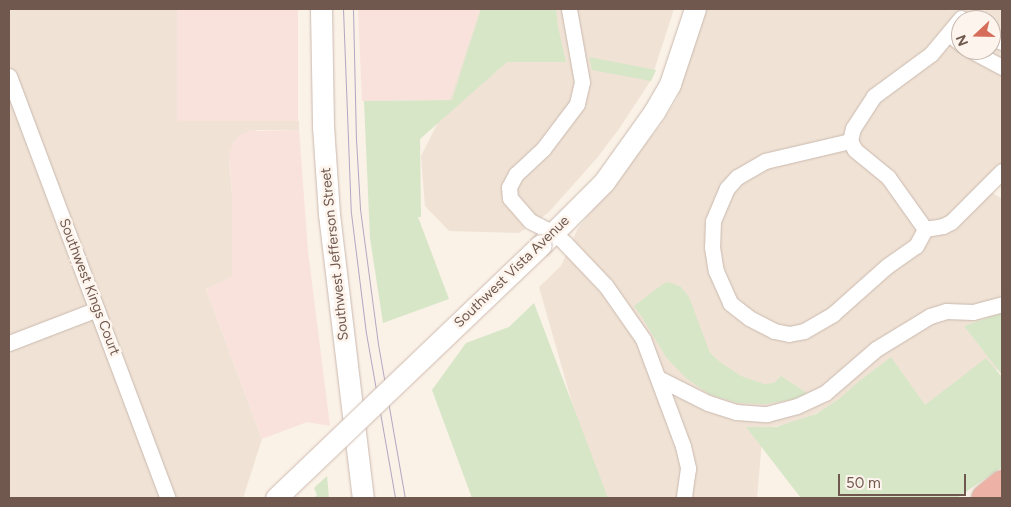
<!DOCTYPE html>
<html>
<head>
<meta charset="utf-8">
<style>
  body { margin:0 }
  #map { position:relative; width:1011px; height:507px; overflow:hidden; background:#faf1e7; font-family:Figtree,sans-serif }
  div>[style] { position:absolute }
  .residential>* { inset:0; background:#f0e3d6 }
  .commercial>* { inset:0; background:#f9e2dc; transform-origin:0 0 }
  .green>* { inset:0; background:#d6e6c7 }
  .roads { filter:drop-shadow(0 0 1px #cab9ae) drop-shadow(0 0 1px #cab9ae) }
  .minor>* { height:15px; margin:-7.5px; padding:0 7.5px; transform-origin:7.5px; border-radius:7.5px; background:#fff }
  .secondary>* { height:21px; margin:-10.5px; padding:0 10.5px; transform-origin:10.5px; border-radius:10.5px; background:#fff }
  .motorway>* { height:28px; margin:-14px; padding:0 14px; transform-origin:14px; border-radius:14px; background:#edb2a5 }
  .tram>* { height:1px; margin:-0.5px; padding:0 0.5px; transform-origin:0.5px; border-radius:0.5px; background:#b3a7c2 }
  .bridges { filter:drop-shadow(0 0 1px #cfbaaf) drop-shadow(0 0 1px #cfbaaf) }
  .secondary-bridge>* { height:21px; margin:-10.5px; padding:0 10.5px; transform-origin:10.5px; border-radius:10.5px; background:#fff }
  span { translate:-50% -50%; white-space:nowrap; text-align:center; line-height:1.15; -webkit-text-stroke:5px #fdf5ed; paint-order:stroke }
  .street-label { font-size:14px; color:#70584e }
  .frame { position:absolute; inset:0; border:10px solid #70584e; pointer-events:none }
  .north { position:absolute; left:951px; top:10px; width:50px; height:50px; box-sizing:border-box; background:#fdf5ed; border:1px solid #c5b6ad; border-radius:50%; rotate:249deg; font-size:14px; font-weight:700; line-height:20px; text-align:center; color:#70584e }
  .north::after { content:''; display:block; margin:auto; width:18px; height:22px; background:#d56d5a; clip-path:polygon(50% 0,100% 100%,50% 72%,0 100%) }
  .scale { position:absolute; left:838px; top:474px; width:128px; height:22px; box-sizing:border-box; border:2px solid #70584e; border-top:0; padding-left:6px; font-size:15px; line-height:18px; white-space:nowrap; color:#70584e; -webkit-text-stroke:4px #fdf5ed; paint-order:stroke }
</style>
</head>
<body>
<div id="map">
  <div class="residential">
    <i style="clip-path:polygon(9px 9px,177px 9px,177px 121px,299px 121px,299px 130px,256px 130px,229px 160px,234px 216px,232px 277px,206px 289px,262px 439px,243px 498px,9px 498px)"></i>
    <i style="clip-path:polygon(480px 9px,674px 9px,651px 80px,619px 129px,597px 158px,548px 213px,519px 233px,449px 231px,425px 206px,421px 156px,449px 100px)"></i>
    <i style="clip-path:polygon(evenodd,704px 9px,1002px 9px,1002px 180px,988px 190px,1002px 199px,1002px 313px,964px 326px,998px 369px,926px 422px,836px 403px,801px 421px,763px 429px,757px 498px,563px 498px,584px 445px,539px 287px,561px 266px,578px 228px,660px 126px,678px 97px,704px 9px,961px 20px,991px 20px,991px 50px,961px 50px,961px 20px)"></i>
  </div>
  <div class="commercial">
    <i style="left:177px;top:9px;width:121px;height:112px"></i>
    <i style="clip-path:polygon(358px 9px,480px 9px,449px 100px,362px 101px)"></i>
    <i style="clip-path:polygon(299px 130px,308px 251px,330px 426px,307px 422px,262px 439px,206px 289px,232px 277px,232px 192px,229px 155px,233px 142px,240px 135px,250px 131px)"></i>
  </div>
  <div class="green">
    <i style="clip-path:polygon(481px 9px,556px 9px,558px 27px,566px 62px,507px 62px,420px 139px,421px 217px,418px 217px,449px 299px,383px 323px,370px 238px,364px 101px,452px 100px)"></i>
    <i style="clip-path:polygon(589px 57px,656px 70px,651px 81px,592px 70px)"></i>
    <i style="clip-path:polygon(669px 282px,681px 287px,689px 297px,710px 353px,720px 362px,741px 376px,764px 384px,774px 383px,781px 376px,807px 393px,794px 399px,766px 404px,737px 403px,709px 394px,686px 378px,666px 357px,642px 317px,634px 306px,663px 284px)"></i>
    <i style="clip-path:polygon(534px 303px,608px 498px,472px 498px,432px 390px,466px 343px,509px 327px)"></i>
    <i style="clip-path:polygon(1002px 313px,1002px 375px,964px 326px)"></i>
    <i style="clip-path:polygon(891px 357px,925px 405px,986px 358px,1002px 377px,1002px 467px,957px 498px,801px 498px,746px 427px,776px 427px,816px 414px,839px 399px,858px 382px)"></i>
    <i style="clip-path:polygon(327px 476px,329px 498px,314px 498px,317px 495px,314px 488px)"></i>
  </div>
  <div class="roads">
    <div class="minor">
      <i style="left:569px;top:9px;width:74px;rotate:79.9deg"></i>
      <i style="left:582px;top:82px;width:23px;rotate:103deg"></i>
      <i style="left:577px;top:104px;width:56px;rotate:127.1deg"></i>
      <i style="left:543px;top:149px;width:37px;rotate:137deg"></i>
      <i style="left:516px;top:174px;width:15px;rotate:118deg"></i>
      <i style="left:509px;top:187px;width:11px;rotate:85deg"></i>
      <i style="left:510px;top:198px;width:30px;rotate:49deg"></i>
      <i style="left:530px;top:221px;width:27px;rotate:27deg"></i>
      <i style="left:554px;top:233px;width:15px;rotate:42deg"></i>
      <i style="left:565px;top:243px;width:59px;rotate:46.4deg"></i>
      <i style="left:606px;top:286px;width:65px;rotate:55.1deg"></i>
      <i style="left:643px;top:339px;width:114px;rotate:69.5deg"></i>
      <i style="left:683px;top:446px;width:23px;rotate:77deg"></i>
      <i style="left:688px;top:468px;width:30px;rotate:98deg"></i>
      <i style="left:961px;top:18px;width:47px;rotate:129.8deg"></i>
      <i style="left:931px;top:54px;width:71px;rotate:143.6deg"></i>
      <i style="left:874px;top:96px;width:38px;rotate:123deg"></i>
      <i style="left:853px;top:128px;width:13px;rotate:103deg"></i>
      <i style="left:850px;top:141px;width:10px;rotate:61deg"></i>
      <i style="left:855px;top:150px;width:43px;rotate:39.3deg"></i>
      <i style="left:888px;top:177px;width:64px;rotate:54.6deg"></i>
      <i style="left:925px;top:229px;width:18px;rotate:-9deg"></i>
      <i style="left:943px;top:226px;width:9px;rotate:-27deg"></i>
      <i style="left:951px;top:222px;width:72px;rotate:-45deg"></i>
      <i style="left:949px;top:33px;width:16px;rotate:43deg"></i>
      <i style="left:991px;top:38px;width:12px;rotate:20deg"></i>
      <i style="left:970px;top:50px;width:36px;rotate:28deg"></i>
      <i style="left:9px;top:76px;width:451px;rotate:69.4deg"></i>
      <i style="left:850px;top:141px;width:87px;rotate:166.8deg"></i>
      <i style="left:765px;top:161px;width:32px;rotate:150deg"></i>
      <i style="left:737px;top:177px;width:15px;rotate:132deg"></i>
      <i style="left:727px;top:188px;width:36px;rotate:113deg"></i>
      <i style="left:713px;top:221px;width:26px;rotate:92deg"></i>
      <i style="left:712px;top:247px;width:24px;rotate:81deg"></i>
      <i style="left:716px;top:271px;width:35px;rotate:66deg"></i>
      <i style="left:730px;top:303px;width:24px;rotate:38deg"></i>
      <i style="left:749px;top:318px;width:28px;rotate:27deg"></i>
      <i style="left:774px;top:331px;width:15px;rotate:11deg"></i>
      <i style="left:789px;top:334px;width:15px;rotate:-11deg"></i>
      <i style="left:804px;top:331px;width:34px;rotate:-30deg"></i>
      <i style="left:833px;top:314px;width:72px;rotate:-41.6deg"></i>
      <i style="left:887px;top:266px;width:35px;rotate:-35deg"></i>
      <i style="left:916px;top:246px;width:19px;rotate:-62deg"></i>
      <i style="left:9px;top:343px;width:94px;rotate:-21.1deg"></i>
      <i style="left:660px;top:379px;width:54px;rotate:26.6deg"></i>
      <i style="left:708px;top:403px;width:29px;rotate:18deg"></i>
      <i style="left:736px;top:412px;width:31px;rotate:4deg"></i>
      <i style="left:767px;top:414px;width:31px;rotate:-15deg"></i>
      <i style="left:797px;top:406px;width:31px;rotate:-25deg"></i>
      <i style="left:825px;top:393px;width:67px;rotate:-40.8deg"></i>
      <i style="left:876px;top:349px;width:63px;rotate:-31.4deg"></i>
      <i style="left:930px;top:316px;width:17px;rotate:-17deg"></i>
      <i style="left:946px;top:311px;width:27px;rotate:2deg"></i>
      <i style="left:973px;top:312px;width:30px;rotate:-15deg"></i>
    </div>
    <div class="secondary">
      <i style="left:321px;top:9px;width:117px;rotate:89deg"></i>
      <i style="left:323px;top:126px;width:88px;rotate:86.1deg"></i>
      <i style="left:329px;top:214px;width:286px;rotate:83.2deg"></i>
      <i style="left:541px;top:245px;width:89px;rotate:-45deg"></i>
      <i style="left:604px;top:182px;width:86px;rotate:-54.5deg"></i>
      <i style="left:654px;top:112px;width:32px;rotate:-60deg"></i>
      <i style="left:670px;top:84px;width:79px;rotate:-71.6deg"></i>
    </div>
    <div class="motorway">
      <i style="left:986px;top:498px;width:21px;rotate:-39deg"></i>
    </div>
  </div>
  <div class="tram">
    <i style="left:343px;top:9px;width:204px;rotate:87.8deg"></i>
    <i style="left:351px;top:213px;width:121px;rotate:82.9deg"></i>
    <i style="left:366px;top:333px;width:168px;rotate:80deg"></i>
    <i style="left:353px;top:9px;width:130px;rotate:88.7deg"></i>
    <i style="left:356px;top:139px;width:70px;rotate:86.7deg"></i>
    <i style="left:360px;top:209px;width:136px;rotate:82.4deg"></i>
    <i style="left:378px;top:344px;width:156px;rotate:80.1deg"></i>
  </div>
  <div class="bridges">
    <div class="secondary-bridge">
      <i style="left:276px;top:498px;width:366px;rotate:-43.7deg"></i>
    </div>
  </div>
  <div class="street-label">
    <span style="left:335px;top:254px;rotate:-96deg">Southwest Jefferson Street</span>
    <span style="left:512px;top:272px;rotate:-44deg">Southwest Vista Avenue</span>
    <span style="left:89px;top:287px;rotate:69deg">Southwest Kings Court</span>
  </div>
  <div class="frame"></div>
  <div class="north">N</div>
  <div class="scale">50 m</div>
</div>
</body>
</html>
